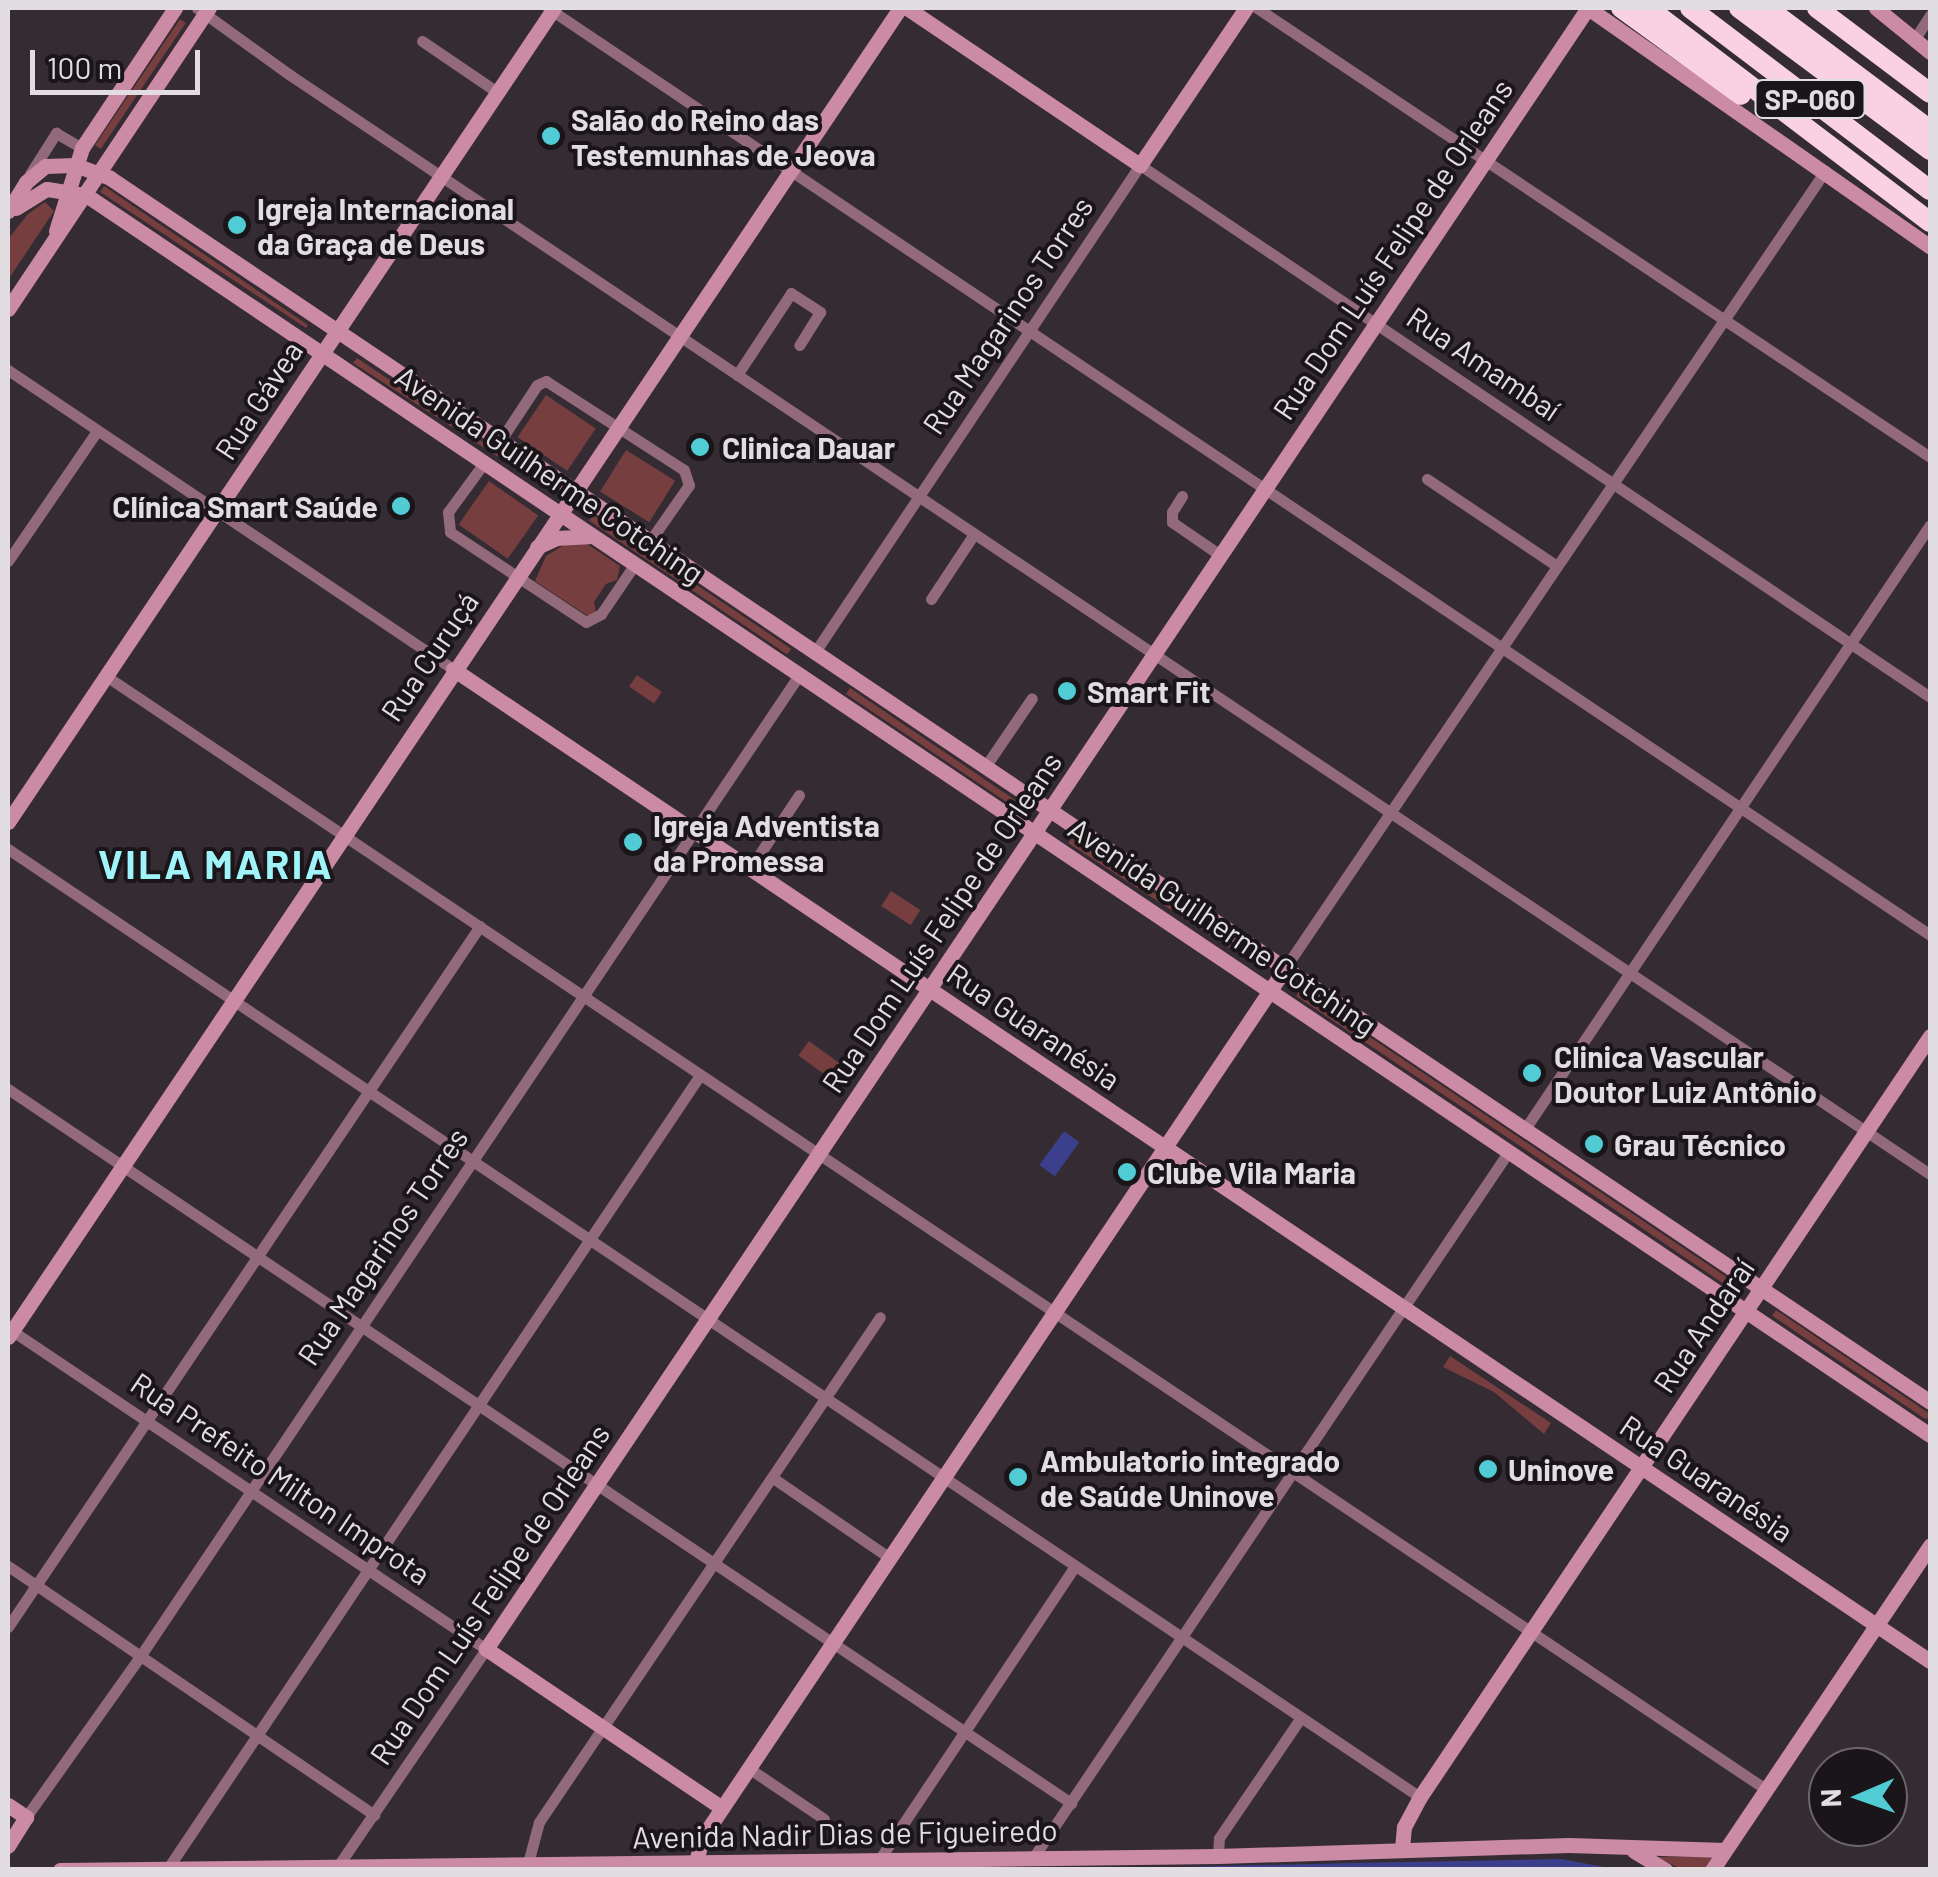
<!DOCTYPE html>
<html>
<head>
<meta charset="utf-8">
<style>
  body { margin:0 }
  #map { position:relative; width:1938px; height:1877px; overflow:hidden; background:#342b33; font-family:Barlow,sans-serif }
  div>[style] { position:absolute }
  .green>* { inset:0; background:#763e3f; transform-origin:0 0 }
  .water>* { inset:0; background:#3c3f8c; transform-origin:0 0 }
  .street>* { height:11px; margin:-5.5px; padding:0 5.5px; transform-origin:5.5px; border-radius:5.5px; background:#936a7a }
  .secondary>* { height:15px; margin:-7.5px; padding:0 7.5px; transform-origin:7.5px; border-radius:7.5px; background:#cc8ba5 }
  .highway>* { height:20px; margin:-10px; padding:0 10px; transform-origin:10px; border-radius:10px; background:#fad1e0 }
  .dots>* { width:28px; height:28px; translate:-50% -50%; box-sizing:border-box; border:5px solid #191519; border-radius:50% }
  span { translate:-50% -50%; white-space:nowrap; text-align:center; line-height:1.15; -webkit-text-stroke:8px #191519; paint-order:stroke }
  .shield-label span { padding:2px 8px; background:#191519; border:2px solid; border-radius:8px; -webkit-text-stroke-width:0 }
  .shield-label { font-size:28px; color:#e2dde1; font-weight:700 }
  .poi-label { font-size:30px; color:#e2dde1; font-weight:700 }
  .left { translate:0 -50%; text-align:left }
  .right { translate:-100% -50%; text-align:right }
  .street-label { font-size:30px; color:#e2dde1 }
  .district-label { font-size:40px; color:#a1f3fa; font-weight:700; letter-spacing:2.5px }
  .frame { position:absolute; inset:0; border:10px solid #e2dde1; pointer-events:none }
  .north { position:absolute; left:1808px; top:1747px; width:100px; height:100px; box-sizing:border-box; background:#191519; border:2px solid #696569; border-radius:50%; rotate:268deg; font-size:28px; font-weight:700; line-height:40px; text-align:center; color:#e2dde1 }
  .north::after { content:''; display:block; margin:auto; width:35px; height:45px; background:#51ccd5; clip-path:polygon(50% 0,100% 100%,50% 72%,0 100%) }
  .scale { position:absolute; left:30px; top:50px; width:170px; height:45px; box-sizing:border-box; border:5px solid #e2dde1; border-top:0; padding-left:12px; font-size:30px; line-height:35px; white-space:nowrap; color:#e2dde1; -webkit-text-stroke:8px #191519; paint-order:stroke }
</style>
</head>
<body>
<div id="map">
  <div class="green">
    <i style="left:180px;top:19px;width:7px;height:152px;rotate:34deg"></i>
    <i style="clip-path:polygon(104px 186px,308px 325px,306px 328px,100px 192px)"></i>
    <i style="clip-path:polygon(45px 202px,54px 211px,8px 280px,8px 239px,28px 214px)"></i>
    <i style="clip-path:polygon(357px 358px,547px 485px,545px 487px,353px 363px)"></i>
    <i style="left:546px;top:395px;width:60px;height:51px;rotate:34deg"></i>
    <i style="left:626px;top:450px;width:58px;height:49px;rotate:32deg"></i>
    <i style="left:489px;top:481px;width:60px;height:53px;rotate:35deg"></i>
    <i style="left:593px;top:515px;width:239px;height:7px;rotate:34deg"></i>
    <i style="clip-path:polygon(567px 543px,587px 544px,620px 566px,617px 580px,606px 584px,594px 602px,596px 613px,588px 616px,535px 581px,546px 556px)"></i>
    <i style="left:637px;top:675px;width:30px;height:14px;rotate:34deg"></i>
    <i style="clip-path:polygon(850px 688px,906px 726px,1024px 806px,1020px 811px,846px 694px)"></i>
    <i style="clip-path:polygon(1072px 838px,1254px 960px,1253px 963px,1068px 843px)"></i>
    <i style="left:891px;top:891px;width:35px;height:18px;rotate:33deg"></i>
    <i style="clip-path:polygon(1300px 990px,1505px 1128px,1728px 1278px,1724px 1284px,1602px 1201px,1296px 996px)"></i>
    <i style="left:809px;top:1041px;width:48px;height:18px;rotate:36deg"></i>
    <i style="left:1776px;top:1310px;width:186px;height:7px;rotate:34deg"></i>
    <i style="clip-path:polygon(1450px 1356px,1551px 1423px,1544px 1434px,1494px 1392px,1443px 1367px)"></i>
    <i style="clip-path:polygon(1713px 1856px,1704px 1870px,1681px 1869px,1657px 1857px)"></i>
  </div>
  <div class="water">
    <i style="left:1064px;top:1131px;width:19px;height:42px;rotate:36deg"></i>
    <i style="clip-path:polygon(1561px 1859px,1615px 1869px,1092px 1869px,1353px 1863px)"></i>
  </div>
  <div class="street">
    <i style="left:197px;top:8px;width:115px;rotate:35.8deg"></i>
    <i style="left:290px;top:75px;width:1974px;rotate:33.83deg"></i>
    <i style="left:548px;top:8px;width:1664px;rotate:33.85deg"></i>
    <i style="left:1257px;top:8px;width:809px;rotate:33.71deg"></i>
    <i style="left:1914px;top:40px;width:30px;rotate:-57deg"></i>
    <i style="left:422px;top:41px;width:91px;rotate:34.2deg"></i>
    <i style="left:30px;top:174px;width:49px;rotate:-57.6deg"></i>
    <i style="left:56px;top:133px;width:30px;rotate:30deg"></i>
    <i style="left:8px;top:370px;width:536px;rotate:33.9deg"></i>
    <i style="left:737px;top:375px;width:98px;rotate:-56.6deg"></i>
    <i style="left:791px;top:293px;width:35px;rotate:33deg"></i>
    <i style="left:820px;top:312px;width:39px;rotate:122deg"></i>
    <i style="left:500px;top:441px;width:67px;rotate:-56.5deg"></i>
    <i style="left:537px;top:385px;width:10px;rotate:-24deg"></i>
    <i style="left:546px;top:381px;width:164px;rotate:32.8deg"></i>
    <i style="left:684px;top:470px;width:16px;rotate:72deg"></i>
    <i style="left:689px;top:485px;width:68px;rotate:124.9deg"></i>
    <i style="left:484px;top:463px;width:61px;rotate:126.3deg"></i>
    <i style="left:448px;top:512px;width:20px;rotate:84deg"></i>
    <i style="left:450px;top:532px;width:163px;rotate:33.5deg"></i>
    <i style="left:586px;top:622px;width:17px;rotate:-28deg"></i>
    <i style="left:601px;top:614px;width:60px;rotate:-55.8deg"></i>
    <i style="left:1427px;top:479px;width:156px;rotate:33.8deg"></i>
    <i style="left:1182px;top:496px;width:19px;rotate:122deg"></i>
    <i style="left:1172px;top:512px;width:10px;rotate:90deg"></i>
    <i style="left:1172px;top:522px;width:58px;rotate:34.5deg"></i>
    <i style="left:8px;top:561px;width:158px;rotate:-55.6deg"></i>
    <i style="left:931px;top:599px;width:78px;rotate:-56.5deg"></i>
    <i style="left:815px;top:652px;width:585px;rotate:-56.28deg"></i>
    <i style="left:1140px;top:165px;width:952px;rotate:33.96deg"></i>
    <i style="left:106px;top:676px;width:2000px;rotate:33.85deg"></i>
    <i style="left:985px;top:767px;width:83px;rotate:-55.7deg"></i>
    <i style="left:8px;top:849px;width:1701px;rotate:33.88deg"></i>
    <i style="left:749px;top:870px;width:90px;rotate:-56.3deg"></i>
    <i style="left:1285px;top:968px;width:963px;rotate:-55.88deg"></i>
    <i style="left:8px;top:1089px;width:1281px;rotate:33.89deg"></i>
    <i style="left:1525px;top:1129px;width:727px;rotate:-56.16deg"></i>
    <i style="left:8px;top:1328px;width:576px;rotate:33.88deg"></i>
    <i style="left:486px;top:1649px;width:263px;rotate:124.3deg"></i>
    <i style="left:773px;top:1478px;width:142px;rotate:34.4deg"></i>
    <i style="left:8px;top:1566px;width:443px;rotate:34.2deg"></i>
    <i style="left:8px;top:1627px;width:845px;rotate:-56.05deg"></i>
    <i style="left:750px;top:1769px;width:89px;rotate:34deg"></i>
    <i style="left:26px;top:1817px;width:199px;rotate:-54.6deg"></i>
    <i style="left:141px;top:1655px;width:1180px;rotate:-56.12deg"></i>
    <i style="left:1218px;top:1856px;width:18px;rotate:-87deg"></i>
    <i style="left:1219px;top:1838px;width:144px;rotate:-55.8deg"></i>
    <i style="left:1033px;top:1858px;width:852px;rotate:-56.05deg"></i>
    <i style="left:879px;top:1860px;width:353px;rotate:-56.3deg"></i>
    <i style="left:528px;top:1863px;width:42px;rotate:-75deg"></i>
    <i style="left:539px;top:1822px;width:609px;rotate:-55.97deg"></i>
    <i style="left:168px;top:1868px;width:955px;rotate:-56.14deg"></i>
  </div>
  <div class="secondary">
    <i style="left:907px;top:8px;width:281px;rotate:34deg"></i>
    <i style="left:1140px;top:165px;width:189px;rotate:-56deg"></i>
    <i style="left:1588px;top:8px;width:417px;rotate:34.9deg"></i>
    <i style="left:1876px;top:8px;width:70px;rotate:39.2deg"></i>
    <i style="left:16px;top:208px;width:36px;rotate:-32deg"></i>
    <i style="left:47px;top:189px;width:39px;rotate:9deg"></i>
    <i style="left:86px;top:195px;width:2222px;rotate:33.92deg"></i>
    <i style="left:8px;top:211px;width:34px;rotate:-58deg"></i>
    <i style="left:26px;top:182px;width:25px;rotate:-40deg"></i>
    <i style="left:45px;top:166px;width:30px;rotate:-2deg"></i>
    <i style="left:75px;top:165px;width:37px;rotate:20deg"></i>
    <i style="left:110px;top:178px;width:2193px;rotate:33.92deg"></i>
    <i style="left:56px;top:231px;width:87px;rotate:-72.6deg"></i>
    <i style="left:82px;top:148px;width:168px;rotate:-56.4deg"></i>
    <i style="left:8px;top:309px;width:362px;rotate:-56.3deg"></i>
    <i style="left:537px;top:547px;width:21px;rotate:-25deg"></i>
    <i style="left:556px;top:538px;width:36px;rotate:-3deg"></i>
    <i style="left:453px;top:669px;width:1779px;rotate:33.89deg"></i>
    <i style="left:8px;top:822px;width:980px;rotate:-56.15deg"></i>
    <i style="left:8px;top:1337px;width:1601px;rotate:-56.13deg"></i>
    <i style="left:8px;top:1805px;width:22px;rotate:34deg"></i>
    <i style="left:26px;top:1817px;width:34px;rotate:122deg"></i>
    <i style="left:722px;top:1808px;width:285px;rotate:-146deg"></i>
    <i style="left:486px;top:1649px;width:1977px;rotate:-56.12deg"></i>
    <i style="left:1402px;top:1849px;width:22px;rotate:-85deg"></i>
    <i style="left:1404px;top:1827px;width:34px;rotate:-62deg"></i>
    <i style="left:1420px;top:1797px;width:916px;rotate:-56.17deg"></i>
    <i style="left:1634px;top:1851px;width:37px;rotate:31deg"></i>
    <i style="left:60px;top:1870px;width:1158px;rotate:-0.69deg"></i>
    <i style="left:1218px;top:1856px;width:351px;rotate:-1.8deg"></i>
    <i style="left:1569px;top:1845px;width:156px;rotate:1.8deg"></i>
    <i style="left:700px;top:1870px;width:9px;rotate:-117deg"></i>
    <i style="left:696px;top:1862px;width:25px;rotate:-76deg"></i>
    <i style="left:702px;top:1838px;width:1047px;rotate:-56.17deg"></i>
    <i style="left:1712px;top:1870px;width:391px;rotate:-56.1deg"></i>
  </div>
  <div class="highway">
    <i style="left:1621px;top:8px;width:148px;rotate:35.9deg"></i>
    <i style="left:1648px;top:8px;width:354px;rotate:37.2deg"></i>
    <i style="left:1690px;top:8px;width:301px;rotate:37.2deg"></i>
    <i style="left:1739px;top:8px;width:238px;rotate:36.6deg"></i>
    <i style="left:1767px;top:8px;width:204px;rotate:36.8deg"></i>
    <i style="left:1817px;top:8px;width:141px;rotate:37deg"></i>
  </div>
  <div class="dots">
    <i style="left:551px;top:136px;background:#51ccd5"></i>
    <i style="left:237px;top:225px;background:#51ccd5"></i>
    <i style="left:700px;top:447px;background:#51ccd5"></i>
    <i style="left:401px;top:506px;background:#51ccd5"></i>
    <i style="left:1067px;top:691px;background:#51ccd5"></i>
    <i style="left:633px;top:842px;background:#51ccd5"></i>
    <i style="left:1532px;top:1073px;background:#51ccd5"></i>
    <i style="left:1594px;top:1144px;background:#51ccd5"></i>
    <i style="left:1127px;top:1172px;background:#51ccd5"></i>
    <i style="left:1488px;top:1469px;background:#51ccd5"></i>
    <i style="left:1018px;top:1477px;background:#51ccd5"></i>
  </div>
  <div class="shield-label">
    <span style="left:1810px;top:99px">SP-060</span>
  </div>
  <div class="poi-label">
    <span class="left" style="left:571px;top:136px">Salão do Reino das<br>Testemunhas de Jeova</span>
    <span class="left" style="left:257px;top:225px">Igreja Internacional<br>da Graça de Deus</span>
    <span class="left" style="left:722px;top:447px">Clinica Dauar</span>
    <span class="right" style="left:378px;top:506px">Clínica Smart Saúde</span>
    <span class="left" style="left:1087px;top:691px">Smart Fit</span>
    <span class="left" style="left:653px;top:842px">Igreja Adventista<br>da Promessa</span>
    <span class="left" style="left:1554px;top:1073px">Clinica Vascular<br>Doutor Luiz Antônio</span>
    <span class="left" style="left:1614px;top:1144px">Grau Técnico</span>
    <span class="left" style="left:1147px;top:1172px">Clube Vila Maria</span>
    <span class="left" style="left:1040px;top:1477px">Ambulatorio integrado<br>de Saúde Uninove</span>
    <span class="left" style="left:1508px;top:1469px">Uninove</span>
  </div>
  <div class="street-label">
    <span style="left:1392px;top:249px;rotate:-56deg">Rua Dom Luís Felipe de Orleans</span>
    <span style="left:1007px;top:315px;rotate:-56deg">Rua Magarinos Torres</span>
    <span style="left:1484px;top:363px;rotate:34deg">Rua Amambaí</span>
    <span style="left:258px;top:400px;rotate:-57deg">Rua Gávea</span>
    <span style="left:550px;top:474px;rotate:34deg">Avenida Guilherme Cotching</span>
    <span style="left:429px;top:656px;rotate:-56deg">Rua Curuçá</span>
    <span style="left:941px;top:922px;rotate:-56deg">Rua Dom Luís Felipe de Orleans</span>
    <span style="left:1223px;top:926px;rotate:34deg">Avenida Guilherme Cotching</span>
    <span style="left:1034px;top:1026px;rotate:34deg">Rua Guaranésia</span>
    <span style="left:382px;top:1246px;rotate:-56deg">Rua Magarinos Torres</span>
    <span style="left:1703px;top:1325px;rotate:-56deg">Rua Andaraí</span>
    <span style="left:281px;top:1478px;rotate:34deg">Rua Prefeito Milton Improta</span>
    <span style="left:1707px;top:1478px;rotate:34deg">Rua Guaranésia</span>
    <span style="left:489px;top:1594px;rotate:-56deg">Rua Dom Luís Felipe de Orleans</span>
    <span style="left:845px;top:1833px;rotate:-1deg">Avenida Nadir Dias de Figueiredo</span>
  </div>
  <div class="district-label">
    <span style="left:216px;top:863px">VILA MARIA</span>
  </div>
  <div class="frame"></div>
  <div class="north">N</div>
  <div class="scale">100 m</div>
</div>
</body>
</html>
